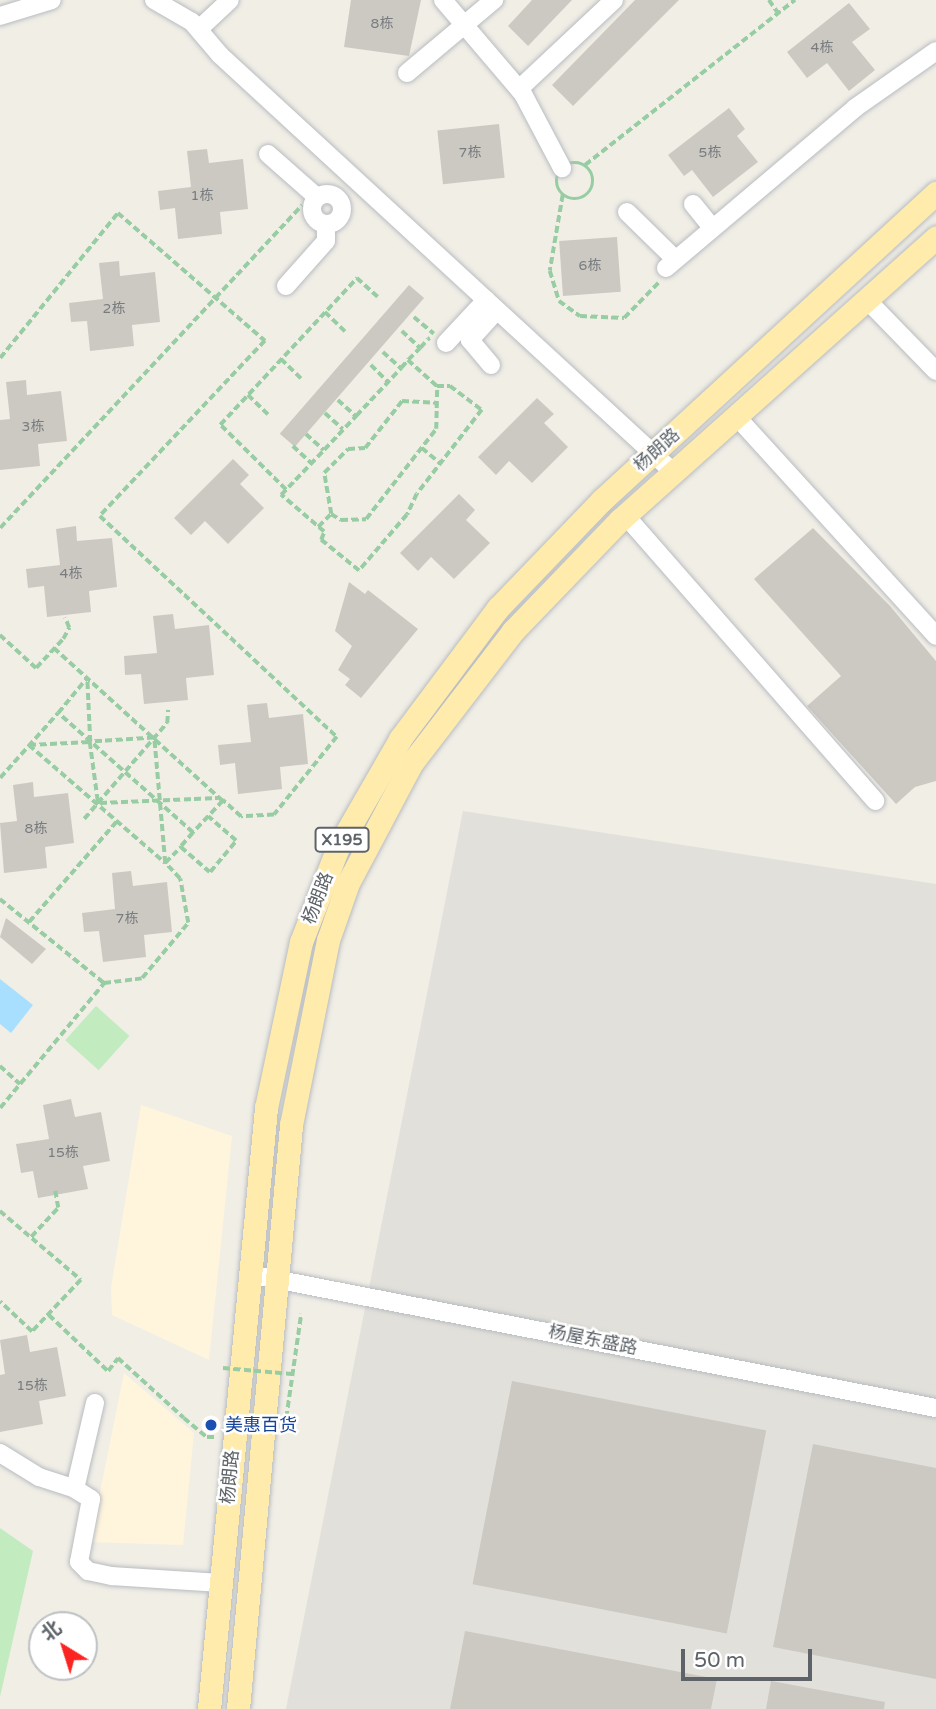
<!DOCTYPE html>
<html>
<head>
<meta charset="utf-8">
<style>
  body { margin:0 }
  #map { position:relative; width:936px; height:1709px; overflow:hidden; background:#f1eee6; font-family:"Varela Round","Noto Sans SC",sans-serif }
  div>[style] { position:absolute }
  .commercial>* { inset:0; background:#fff5dd }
  .industrial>* { inset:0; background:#e2e0da }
  .green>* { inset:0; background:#c3ebc0; transform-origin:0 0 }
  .water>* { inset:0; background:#a8dfff }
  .building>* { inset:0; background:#ccc9c3; transform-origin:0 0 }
  .path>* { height:3.5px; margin-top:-1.75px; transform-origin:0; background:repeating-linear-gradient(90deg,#98cda3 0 7px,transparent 0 10.5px) }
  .path>.ring { margin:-1.75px; padding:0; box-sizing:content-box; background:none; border:3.5px solid #98cda3; border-radius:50% }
  .roads { filter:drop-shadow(0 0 2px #b8bcc1) drop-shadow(0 0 2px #b8bcc1) }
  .minor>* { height:18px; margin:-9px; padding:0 9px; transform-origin:9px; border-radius:9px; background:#fff }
  .minor>.ring { margin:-9px; padding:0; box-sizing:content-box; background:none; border:18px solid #fff; border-radius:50% }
  .major>* { height:23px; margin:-11.5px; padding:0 11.5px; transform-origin:11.5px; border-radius:11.5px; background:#ffecad }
  .path-bridge>* { height:3.5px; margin-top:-1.75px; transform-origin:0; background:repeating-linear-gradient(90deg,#98cda3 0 7px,transparent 0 10.5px) }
  .dots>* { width:19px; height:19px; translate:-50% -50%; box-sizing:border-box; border:4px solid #fff; border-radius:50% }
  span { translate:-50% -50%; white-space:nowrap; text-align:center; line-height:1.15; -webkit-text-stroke:5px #fff; paint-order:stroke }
  .number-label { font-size:14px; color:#797c7f }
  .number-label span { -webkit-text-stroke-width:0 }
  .shield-label span { padding:2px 5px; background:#fff; border:2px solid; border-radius:5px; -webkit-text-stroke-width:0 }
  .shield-label { font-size:16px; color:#5d6368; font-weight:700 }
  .street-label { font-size:18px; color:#5d6368 }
  .transit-label { font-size:18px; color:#164399 }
  .left { translate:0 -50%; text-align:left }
  .north { position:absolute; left:28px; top:1611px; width:70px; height:70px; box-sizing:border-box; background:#fff; border:2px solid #bec1c3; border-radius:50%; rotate:322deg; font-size:19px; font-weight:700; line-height:28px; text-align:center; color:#5d6368 }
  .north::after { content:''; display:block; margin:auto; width:24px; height:32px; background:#fb2422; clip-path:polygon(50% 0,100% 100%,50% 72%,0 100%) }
  .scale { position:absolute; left:681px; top:1649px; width:131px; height:32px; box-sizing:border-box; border:4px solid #5d6368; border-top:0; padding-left:9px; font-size:21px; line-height:24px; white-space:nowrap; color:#5d6368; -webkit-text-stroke:5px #fff; paint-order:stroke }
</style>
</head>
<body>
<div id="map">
  <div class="commercial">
    <i style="clip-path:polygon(141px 1105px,232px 1136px,209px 1360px,112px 1315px,111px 1288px)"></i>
    <i style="clip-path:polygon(124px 1373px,194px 1433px,183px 1545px,90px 1542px)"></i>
  </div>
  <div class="industrial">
    <i style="clip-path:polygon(463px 811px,936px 884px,936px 1709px,286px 1709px)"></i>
  </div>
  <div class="green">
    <i style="left:96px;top:1006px;width:45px;height:46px;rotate:42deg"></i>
    <i style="clip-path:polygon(0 1528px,33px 1551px,0 1697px)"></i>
  </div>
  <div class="water">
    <i style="clip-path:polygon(0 979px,33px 1005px,11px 1033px,0 1024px)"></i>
  </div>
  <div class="building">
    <i style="clip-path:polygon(351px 0,421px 0,409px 56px,344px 47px)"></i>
    <i style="clip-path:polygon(532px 0,572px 0,528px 46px,508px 26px)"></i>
    <i style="clip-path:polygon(635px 0,679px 0,573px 106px,552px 85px)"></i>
    <i style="clip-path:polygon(849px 3px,870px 29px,852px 42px,875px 70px,849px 91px,827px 63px,807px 78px,787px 52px)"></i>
    <i style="clip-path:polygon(729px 108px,745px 129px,737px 136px,758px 162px,713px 197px,692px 170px,684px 176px,668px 155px)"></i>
    <i style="left:499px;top:124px;width:54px;height:62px;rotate:84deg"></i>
    <i style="clip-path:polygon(207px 149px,209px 163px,243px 159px,248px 209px,220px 212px,222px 234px,178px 239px,175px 208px,160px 210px,158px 191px,191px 187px,187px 151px)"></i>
    <i style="left:617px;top:237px;width:55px;height:58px;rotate:86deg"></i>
    <i style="clip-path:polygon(119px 261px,120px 276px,155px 272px,160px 322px,132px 325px,134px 346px,90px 351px,87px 321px,71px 322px,69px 303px,103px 299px,99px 263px)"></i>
    <i style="left:409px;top:285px;width:20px;height:197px;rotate:41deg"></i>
    <i style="clip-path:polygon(26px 380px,27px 395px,61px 391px,67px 441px,38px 444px,40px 466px,0 470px,0 420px,10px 419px,6px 382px)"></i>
    <i style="clip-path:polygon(537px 398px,554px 414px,544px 423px,568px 447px,532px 483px,509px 461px,496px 475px,478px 457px)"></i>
    <i style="clip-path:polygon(233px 459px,249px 475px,240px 484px,264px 508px,228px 544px,205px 521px,191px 535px,174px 518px)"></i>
    <i style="clip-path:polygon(459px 494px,475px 510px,466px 520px,490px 543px,454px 579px,431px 557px,418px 571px,400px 553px)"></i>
    <i style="clip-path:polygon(76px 526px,77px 541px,112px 538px,117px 587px,89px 591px,91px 612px,47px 617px,44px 586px,28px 588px,26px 569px,60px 565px,56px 529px)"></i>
    <i style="clip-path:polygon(813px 528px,890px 606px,936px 661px,936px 781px,915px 787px,896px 804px,807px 706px,841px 676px,754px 579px)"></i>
    <i style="clip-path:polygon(349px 582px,365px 594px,368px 590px,418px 629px,361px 698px,345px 685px,350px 679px,338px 670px,352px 646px,335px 631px)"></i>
    <i style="clip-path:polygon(173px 614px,175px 629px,209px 625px,214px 675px,186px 678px,188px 700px,144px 704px,141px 674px,125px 675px,124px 656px,157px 653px,153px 616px)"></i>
    <i style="clip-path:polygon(267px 703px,269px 718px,303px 714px,308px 764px,280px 767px,282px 789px,238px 794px,235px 763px,220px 765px,218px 745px,251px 742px,247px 705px)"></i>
    <i style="clip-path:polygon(33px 782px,34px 797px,68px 793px,74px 843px,45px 847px,47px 868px,4px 873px,0 823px,17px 821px,13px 785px)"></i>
    <i style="clip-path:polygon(131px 871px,133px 886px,167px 882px,172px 932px,144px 935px,146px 957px,103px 962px,99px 931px,84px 932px,82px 913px,115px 909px,112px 873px)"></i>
    <i style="clip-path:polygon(6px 918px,46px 949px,32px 964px,0 937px)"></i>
    <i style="clip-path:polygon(71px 1099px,75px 1117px,101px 1112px,110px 1161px,83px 1166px,88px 1189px,38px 1198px,33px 1171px,21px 1173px,16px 1144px,49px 1139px,43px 1105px)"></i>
    <i style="clip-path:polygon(27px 1335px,30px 1352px,57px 1347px,66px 1396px,39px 1401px,43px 1424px,0 1432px,0 1375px,5px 1374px,0 1340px)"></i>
    <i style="left:512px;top:1381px;width:259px;height:207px;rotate:11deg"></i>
    <i style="clip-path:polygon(813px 1444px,936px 1468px,936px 1679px,773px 1647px)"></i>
    <i style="clip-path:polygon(465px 1631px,717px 1679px,711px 1709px,450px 1709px)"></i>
    <i style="clip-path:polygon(771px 1681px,885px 1702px,884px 1709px,766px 1709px)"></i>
  </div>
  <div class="path">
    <i style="left:769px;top:0;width:16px;rotate:55deg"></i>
    <i class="ring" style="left:557px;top:163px;width:32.5px;height:32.5px"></i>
    <i style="left:585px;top:165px;width:267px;rotate:-38.2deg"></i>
    <i style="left:563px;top:195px;width:77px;rotate:99.7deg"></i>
    <i style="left:550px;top:271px;width:31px;rotate:73deg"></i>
    <i style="left:559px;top:301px;width:26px;rotate:36deg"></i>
    <i style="left:580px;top:316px;width:44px;rotate:2.6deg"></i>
    <i style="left:624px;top:318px;width:50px;rotate:-45.8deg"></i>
    <i style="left:325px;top:312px;width:28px;rotate:44deg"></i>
    <i style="left:414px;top:317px;width:26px;rotate:40deg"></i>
    <i style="left:402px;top:331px;width:25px;rotate:43deg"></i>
    <i style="left:383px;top:352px;width:24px;rotate:42deg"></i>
    <i style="left:0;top:358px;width:187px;rotate:-50.9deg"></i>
    <i style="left:118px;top:213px;width:195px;rotate:41deg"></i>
    <i style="left:265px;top:341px;width:241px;rotate:133.3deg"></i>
    <i style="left:100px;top:516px;width:324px;rotate:43deg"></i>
    <i style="left:337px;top:737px;width:100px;rotate:128.9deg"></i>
    <i style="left:274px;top:815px;width:33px;rotate:177deg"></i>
    <i style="left:241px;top:817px;width:25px;rotate:-138deg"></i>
    <i style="left:281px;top:359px;width:28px;rotate:44deg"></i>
    <i style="left:408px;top:360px;width:39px;rotate:42deg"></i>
    <i style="left:437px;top:386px;width:13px"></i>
    <i style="left:450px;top:386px;width:40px;rotate:37deg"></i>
    <i style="left:482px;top:410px;width:106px;rotate:127.7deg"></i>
    <i style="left:417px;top:494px;width:23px;rotate:115deg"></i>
    <i style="left:407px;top:515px;width:74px;rotate:130.6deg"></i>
    <i style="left:359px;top:571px;width:49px;rotate:-140.8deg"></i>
    <i style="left:321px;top:540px;width:9px;rotate:-69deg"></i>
    <i style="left:324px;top:532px;width:57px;rotate:-139.3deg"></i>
    <i style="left:281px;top:495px;width:62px;rotate:-46.3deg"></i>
    <i style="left:324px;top:450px;width:47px;rotate:-46.7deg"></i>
    <i style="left:356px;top:416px;width:66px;rotate:-46.8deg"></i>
    <i style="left:401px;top:368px;width:11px;rotate:-49deg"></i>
    <i style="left:408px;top:360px;width:17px;rotate:-45deg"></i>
    <i style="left:420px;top:348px;width:12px;rotate:-48deg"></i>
    <i style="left:428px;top:339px;width:2px;rotate:-27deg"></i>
    <i style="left:371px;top:365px;width:24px;rotate:45deg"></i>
    <i style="left:248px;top:395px;width:28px;rotate:44deg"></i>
    <i style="left:338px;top:400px;width:24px;rotate:42deg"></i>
    <i style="left:325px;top:413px;width:24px;rotate:42deg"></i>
    <i style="left:306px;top:434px;width:24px;rotate:42deg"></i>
    <i style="left:293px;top:446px;width:25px;rotate:43deg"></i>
    <i style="left:422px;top:448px;width:25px;rotate:40deg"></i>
    <i style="left:286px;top:490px;width:93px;rotate:-135.4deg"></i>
    <i style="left:220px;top:425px;width:201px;rotate:-47deg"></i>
    <i style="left:357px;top:278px;width:28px;rotate:42deg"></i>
    <i style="left:331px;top:514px;width:42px;rotate:-99.7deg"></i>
    <i style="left:324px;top:473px;width:34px;rotate:-45deg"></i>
    <i style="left:348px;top:449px;width:17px;rotate:-3deg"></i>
    <i style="left:365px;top:448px;width:60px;rotate:-51.8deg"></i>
    <i style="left:402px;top:401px;width:34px;rotate:3deg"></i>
    <i style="left:318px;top:527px;width:18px;rotate:-45deg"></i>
    <i style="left:331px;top:514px;width:12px;rotate:31deg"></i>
    <i style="left:341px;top:520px;width:25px;rotate:-2deg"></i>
    <i style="left:366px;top:519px;width:114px;rotate:-52.1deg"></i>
    <i style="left:436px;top:429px;width:43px;rotate:-88.7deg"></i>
    <i style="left:0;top:528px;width:442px;rotate:-46.9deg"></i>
    <i style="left:0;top:635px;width:49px;rotate:42.5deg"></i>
    <i style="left:36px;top:668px;width:40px;rotate:-47deg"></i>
    <i style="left:63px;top:639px;width:13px;rotate:-61deg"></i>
    <i style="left:69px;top:628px;width:11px;rotate:-112deg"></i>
    <i style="left:54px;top:648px;width:228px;rotate:42.2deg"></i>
    <i style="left:223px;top:801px;width:44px;rotate:133.2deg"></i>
    <i style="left:193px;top:833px;width:181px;rotate:-138.4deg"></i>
    <i style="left:58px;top:713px;width:45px;rotate:-50.4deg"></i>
    <i style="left:29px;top:745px;width:180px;rotate:40.9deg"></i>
    <i style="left:165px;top:863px;width:23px;rotate:-45deg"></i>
    <i style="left:29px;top:745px;width:61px;rotate:-2.8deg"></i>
    <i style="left:90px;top:742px;width:60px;rotate:82.3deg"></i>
    <i style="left:0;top:778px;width:87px;rotate:-48.3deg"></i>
    <i style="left:100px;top:803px;width:118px;rotate:-2.4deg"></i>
    <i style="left:84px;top:819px;width:127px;rotate:-49.2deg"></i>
    <i style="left:167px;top:723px;width:13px;rotate:-86deg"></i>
    <i style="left:193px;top:833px;width:18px;rotate:131deg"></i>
    <i style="left:181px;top:847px;width:38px;rotate:41deg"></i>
    <i style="left:210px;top:872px;width:40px;rotate:-50deg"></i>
    <i style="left:236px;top:841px;width:37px;rotate:-139deg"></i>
    <i style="left:0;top:899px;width:134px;rotate:38.9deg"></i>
    <i style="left:29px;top:922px;width:134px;rotate:-48.9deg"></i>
    <i style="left:0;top:1066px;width:27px;rotate:42deg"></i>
    <i style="left:0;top:1108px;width:163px;rotate:-50.2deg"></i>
    <i style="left:104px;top:983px;width:38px;rotate:-7deg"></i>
    <i style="left:142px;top:978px;width:72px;rotate:-50.1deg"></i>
    <i style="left:188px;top:923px;width:45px;rotate:-100.3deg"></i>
    <i style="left:180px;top:879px;width:22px;rotate:-133deg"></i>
    <i style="left:165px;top:863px;width:125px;rotate:-95deg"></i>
    <i style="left:154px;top:738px;width:64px;rotate:176.4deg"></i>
    <i style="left:90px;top:742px;width:64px;rotate:-92.7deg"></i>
    <i style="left:0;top:1211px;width:106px;rotate:40.4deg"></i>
    <i style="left:81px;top:1280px;width:71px;rotate:133.3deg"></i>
    <i style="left:32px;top:1332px;width:44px;rotate:-136.8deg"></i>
    <i style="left:31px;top:1237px;width:40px;rotate:-47deg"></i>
    <i style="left:58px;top:1208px;width:17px;rotate:-100deg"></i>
    <i style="left:49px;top:1315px;width:81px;rotate:43.5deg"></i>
    <i style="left:108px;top:1371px;width:16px;rotate:-52deg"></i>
    <i style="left:118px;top:1358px;width:89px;rotate:42.3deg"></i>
    <i style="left:184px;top:1418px;width:30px;rotate:40deg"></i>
    <i style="left:207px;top:1437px;width:7px"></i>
    <i style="left:286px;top:1418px;width:105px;rotate:-81.8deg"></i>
  </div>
  <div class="roads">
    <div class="minor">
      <i style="left:154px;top:0;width:44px;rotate:30.1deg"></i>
      <i style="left:192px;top:22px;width:43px;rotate:49.7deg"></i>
      <i style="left:220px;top:55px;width:616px;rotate:42.63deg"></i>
      <i style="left:443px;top:0;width:123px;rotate:49.6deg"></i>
      <i style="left:523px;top:94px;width:84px;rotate:62.2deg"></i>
      <i style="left:0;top:16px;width:54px;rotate:-17.1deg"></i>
      <i style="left:199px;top:29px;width:42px;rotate:-43.1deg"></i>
      <i style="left:407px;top:73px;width:114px;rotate:-40deg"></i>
      <i style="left:519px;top:89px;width:130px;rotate:-43.1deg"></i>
      <i style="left:268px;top:154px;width:65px;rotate:41.3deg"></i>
      <i class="ring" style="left:312px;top:194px;width:12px;height:12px"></i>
      <i style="left:693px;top:204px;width:28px;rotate:51deg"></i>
      <i style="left:627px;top:212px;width:67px;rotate:44.4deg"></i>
      <i style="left:666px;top:268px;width:248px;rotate:-40.2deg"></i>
      <i style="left:855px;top:108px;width:99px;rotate:-35.1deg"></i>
      <i style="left:286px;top:286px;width:60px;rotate:-48.4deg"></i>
      <i style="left:326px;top:241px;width:17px;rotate:-90deg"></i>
      <i style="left:867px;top:300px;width:99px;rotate:45.8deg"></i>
      <i style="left:446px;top:343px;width:59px;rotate:-47.1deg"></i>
      <i style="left:491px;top:365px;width:33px;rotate:-130deg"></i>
      <i style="left:470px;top:340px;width:40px;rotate:-48deg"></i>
      <i style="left:736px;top:416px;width:297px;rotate:47.7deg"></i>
      <i style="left:625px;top:515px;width:380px;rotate:48.8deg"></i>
      <i style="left:249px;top:1274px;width:700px;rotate:11.04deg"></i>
      <i style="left:95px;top:1403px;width:88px;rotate:103.1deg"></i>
      <i style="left:75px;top:1489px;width:19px;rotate:32deg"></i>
      <i style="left:91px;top:1499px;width:64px;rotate:100.8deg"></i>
      <i style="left:79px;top:1562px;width:13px;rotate:45deg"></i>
      <i style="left:88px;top:1571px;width:25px;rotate:12deg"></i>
      <i style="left:112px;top:1576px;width:108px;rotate:3.7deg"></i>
      <i style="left:0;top:1453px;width:46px;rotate:31.6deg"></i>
      <i style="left:39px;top:1477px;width:38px;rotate:18deg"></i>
    </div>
    <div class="major">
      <i style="left:209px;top:1709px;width:604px;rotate:-84.58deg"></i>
      <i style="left:266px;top:1108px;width:170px;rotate:-78.1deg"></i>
      <i style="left:301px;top:942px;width:102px;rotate:-68.7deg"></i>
      <i style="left:338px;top:847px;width:125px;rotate:-60.1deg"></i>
      <i style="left:400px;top:739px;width:164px;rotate:-53.2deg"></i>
      <i style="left:498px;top:608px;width:150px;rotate:-46.1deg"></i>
      <i style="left:602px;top:500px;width:454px;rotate:-42.6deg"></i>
      <i style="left:238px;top:1709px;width:586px;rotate:-84.81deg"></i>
      <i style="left:291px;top:1125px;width:189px;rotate:-78.7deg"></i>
      <i style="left:328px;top:940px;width:60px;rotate:-70.7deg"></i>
      <i style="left:348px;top:883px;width:135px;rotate:-62.1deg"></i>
      <i style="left:411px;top:764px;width:168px;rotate:-52.5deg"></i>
      <i style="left:513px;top:631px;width:154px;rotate:-46.1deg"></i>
      <i style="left:620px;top:520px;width:424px;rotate:-41.8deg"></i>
    </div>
  </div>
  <div class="path-bridge">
    <i style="left:223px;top:1368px;width:69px;rotate:5deg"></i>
  </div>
  <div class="dots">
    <i style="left:211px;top:1425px;background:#1a4fb4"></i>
  </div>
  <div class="number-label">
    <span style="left:382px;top:24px">8栋</span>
    <span style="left:822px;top:48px">4栋</span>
    <span style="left:470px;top:153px">7栋</span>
    <span style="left:710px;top:153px">5栋</span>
    <span style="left:202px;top:196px">1栋</span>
    <span style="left:590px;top:266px">6栋</span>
    <span style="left:114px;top:309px">2栋</span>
    <span style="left:33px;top:427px">3栋</span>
    <span style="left:71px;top:574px">4栋</span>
    <span style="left:36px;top:829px">8栋</span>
    <span style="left:127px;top:919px">7栋</span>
    <span style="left:63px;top:1153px">15栋</span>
    <span style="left:32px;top:1386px">15栋</span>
  </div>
  <div class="shield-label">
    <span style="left:342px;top:840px">X195</span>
  </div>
  <div class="street-label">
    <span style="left:657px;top:450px;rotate:-42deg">杨朗路</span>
    <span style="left:318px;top:898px;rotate:-69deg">杨朗路</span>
    <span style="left:593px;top:1340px;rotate:11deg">杨屋东盛路</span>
    <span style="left:230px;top:1477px;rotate:-85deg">杨朗路</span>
  </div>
  <div class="transit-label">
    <span class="left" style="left:225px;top:1425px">美惠百货</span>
  </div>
  <div class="north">北</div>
  <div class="scale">50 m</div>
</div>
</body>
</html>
